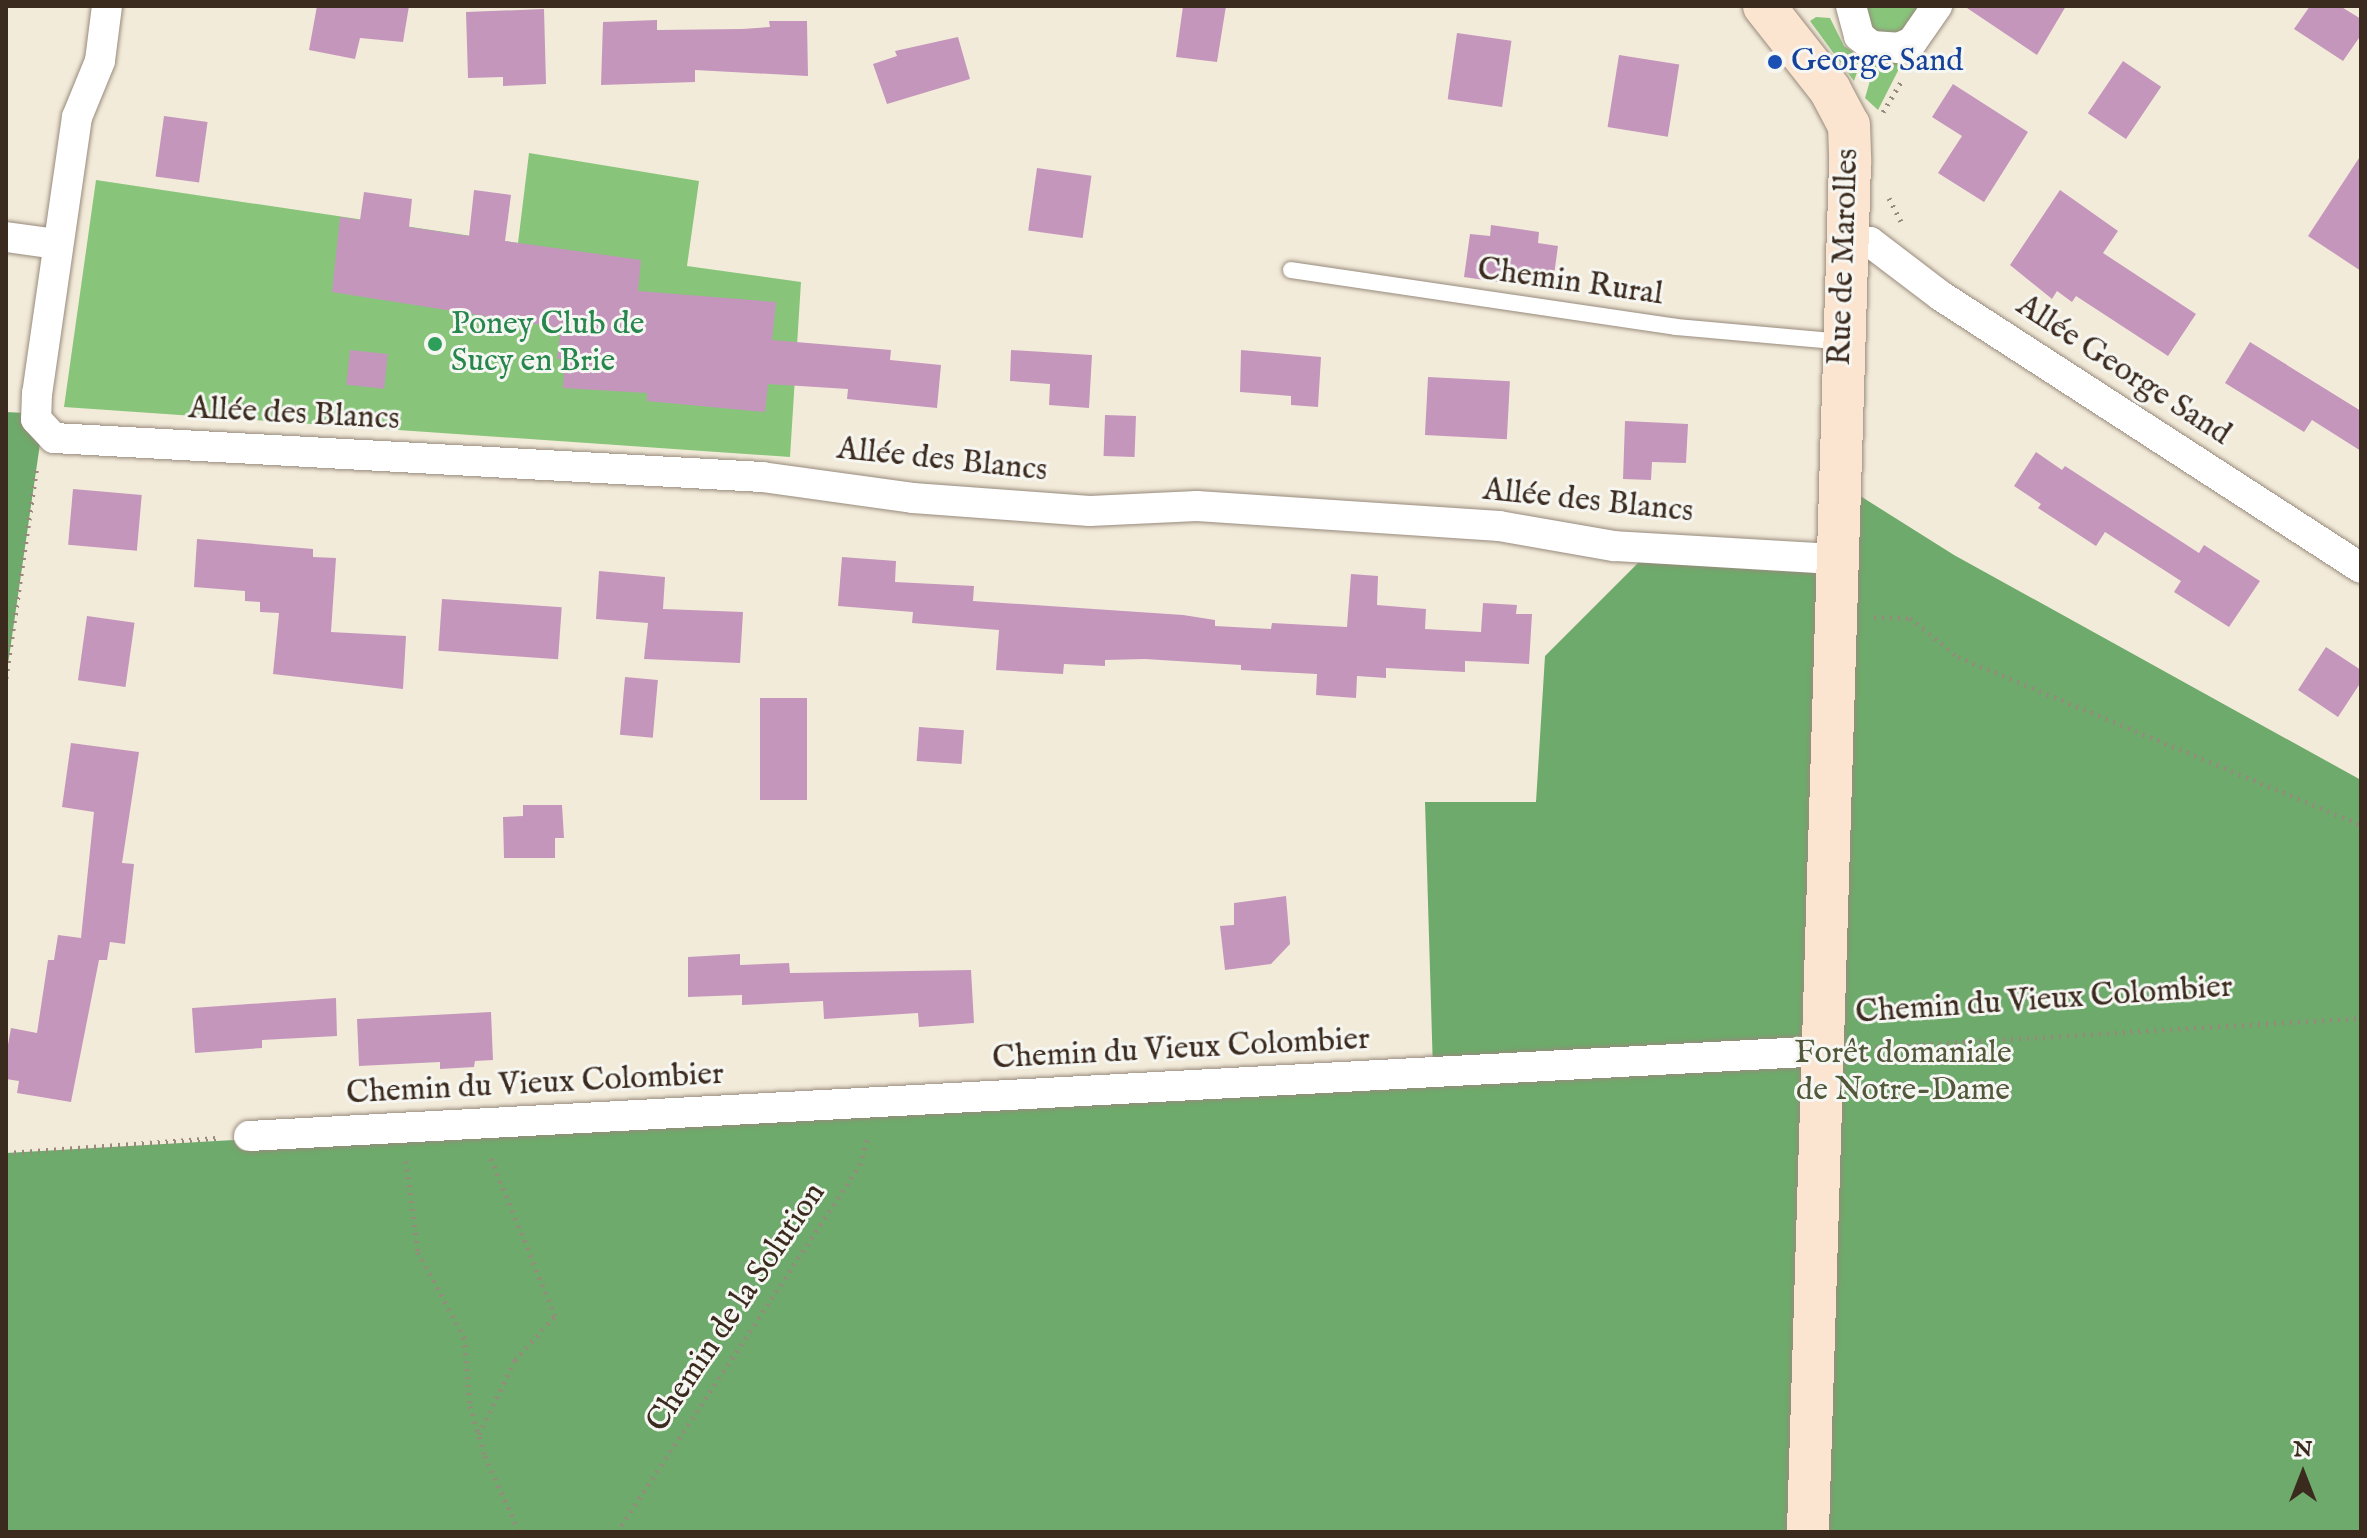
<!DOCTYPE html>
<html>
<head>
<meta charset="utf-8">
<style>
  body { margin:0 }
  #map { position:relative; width:2367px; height:1538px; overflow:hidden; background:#f3ebda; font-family:"IM FELL English",serif }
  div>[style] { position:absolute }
  .green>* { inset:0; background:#88c57b }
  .forest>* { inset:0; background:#6eaa6b }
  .building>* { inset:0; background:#c496bc; transform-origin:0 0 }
  .path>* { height:5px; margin-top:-2.5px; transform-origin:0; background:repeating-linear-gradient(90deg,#978a7c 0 2px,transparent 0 8px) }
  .roads { filter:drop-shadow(0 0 2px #978a7c) drop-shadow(0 0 2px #978a7c) }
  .lane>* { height:16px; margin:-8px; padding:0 8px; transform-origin:8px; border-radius:8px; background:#fff }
  .street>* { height:30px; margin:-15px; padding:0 15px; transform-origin:15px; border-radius:15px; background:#fff }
  .secondary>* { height:42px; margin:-21px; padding:0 21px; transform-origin:21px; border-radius:21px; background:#fce5d0 }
  .dots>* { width:22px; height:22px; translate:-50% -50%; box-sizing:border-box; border:4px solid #f6f6f2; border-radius:50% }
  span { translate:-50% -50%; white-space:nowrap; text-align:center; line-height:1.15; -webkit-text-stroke:6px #f6f6f2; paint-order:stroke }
  .transit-label { font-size:32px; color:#164399 }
  .left { translate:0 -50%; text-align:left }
  .street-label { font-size:32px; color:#3b2a1e }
  .leisure-label { font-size:32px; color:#27864d }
  .park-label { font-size:32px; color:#52583a }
  .frame { position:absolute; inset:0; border:8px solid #3b2a1e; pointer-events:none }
  .north { position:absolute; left:2263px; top:1434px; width:80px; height:80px; -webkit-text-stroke:6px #f6f6f2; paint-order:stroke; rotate:0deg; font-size:22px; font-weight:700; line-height:32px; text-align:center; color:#3b2a1e }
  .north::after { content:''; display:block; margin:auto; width:28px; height:36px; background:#3b2a1e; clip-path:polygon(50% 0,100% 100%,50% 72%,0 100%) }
</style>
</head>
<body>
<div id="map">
  <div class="green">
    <i style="clip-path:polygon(1860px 6px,1924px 6px,1909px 30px,1894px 37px,1875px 30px)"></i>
    <i style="clip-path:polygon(1816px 17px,1830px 18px,1844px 46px,1862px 58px,1854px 81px,1810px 21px)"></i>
    <i style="clip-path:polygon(1876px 60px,1903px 61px,1878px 110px,1865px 98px)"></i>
    <i style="clip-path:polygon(529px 153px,699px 181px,687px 266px,801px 282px,790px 457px,64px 407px,96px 180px,518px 243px)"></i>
  </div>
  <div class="forest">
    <i style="clip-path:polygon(6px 412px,25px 413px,42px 430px,6px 678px)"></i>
    <i style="clip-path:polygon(1838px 482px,1954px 555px,2361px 780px,2361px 1532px,6px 1532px,6px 1153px,1433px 1071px,1425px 802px,1536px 802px,1545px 656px,1653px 548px,1835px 559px)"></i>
  </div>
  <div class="building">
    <i style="clip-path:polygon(317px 6px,409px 6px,403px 42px,360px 38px,355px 59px,309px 50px)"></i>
    <i style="clip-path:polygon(1183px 6px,1226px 6px,1217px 62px,1176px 57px)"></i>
    <i style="clip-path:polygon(1964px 6px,2066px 6px,2037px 55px)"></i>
    <i style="clip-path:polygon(2310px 6px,2340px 6px,2361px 19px,2361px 35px,2343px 61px,2294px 29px)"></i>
    <i style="clip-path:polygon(544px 9px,546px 84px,503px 86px,503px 77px,468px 78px,466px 12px)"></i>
    <i style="clip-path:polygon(657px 20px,657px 30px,742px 29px,770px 27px,769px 21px,807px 21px,808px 76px,695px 70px,695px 82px,601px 85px,603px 22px)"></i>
    <i style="left:1457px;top:33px;width:55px;height:67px;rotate:8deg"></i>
    <i style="clip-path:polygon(958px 37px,970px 79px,887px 104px,873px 64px,897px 56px,895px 51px)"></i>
    <i style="left:1619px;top:55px;width:61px;height:73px;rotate:9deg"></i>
    <i style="left:2123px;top:61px;width:46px;height:63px;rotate:34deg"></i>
    <i style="clip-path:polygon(1953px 84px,2028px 132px,1984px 202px,1938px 173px,1962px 136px,1932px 117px)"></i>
    <i style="left:164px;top:116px;width:44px;height:61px;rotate:8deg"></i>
    <i style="clip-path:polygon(2361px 155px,2361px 271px,2308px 236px)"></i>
    <i style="left:1037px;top:168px;width:55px;height:63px;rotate:8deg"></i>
    <i style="clip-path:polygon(474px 190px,511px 195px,505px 241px,641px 260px,638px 291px,776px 302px,772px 340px,891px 350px,890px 360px,941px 365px,937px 408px,847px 399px,848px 389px,768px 384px,765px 412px,647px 401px,647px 393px,563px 388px,565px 359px,557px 359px,561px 328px,332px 292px,340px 217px,360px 220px,364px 192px,412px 199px,409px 227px,469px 236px)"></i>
    <i style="clip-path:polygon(2060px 190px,2118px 231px,2103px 253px,2196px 314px,2168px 356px,2076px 296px,2072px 302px,2057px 291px,2052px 299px,2010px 265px)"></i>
    <i style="clip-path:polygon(1491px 225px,1539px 232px,1538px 243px,1558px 246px,1552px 290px,1464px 277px,1470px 234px,1490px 236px)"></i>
    <i style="clip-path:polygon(2250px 342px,2361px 411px,2361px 451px,2312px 420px,2304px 432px,2225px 383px)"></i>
    <i style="left:350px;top:350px;width:38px;height:35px;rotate:6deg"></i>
    <i style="clip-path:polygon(1011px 350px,1092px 355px,1089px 408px,1049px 405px,1050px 384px,1010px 381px)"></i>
    <i style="clip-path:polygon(1241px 350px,1321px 357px,1318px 407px,1291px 405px,1291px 396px,1240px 392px)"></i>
    <i style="left:1428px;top:377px;width:82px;height:58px;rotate:3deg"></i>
    <i style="left:1105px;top:415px;width:31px;height:41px;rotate:2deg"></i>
    <i style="clip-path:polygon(1625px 421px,1688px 424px,1686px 463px,1652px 462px,1651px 480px,1623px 479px)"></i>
    <i style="clip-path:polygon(2036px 452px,2062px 470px,2065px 466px,2199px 553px,2204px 545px,2260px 581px,2229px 627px,2174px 592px,2181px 581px,2105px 532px,2096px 546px,2038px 508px,2041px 504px,2014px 486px)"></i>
    <i style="left:73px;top:489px;width:69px;height:56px;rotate:5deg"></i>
    <i style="clip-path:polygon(197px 539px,313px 549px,313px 557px,336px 558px,331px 632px,406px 636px,403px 689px,273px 674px,279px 613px,260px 612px,260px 602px,245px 601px,245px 591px,194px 587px)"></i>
    <i style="clip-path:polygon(842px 557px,896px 561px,895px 582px,974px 586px,973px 601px,1183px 615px,1215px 620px,1215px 626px,1271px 629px,1272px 623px,1347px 627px,1351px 574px,1378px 576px,1377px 605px,1426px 609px,1425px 629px,1481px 632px,1483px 603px,1517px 605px,1516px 614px,1532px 614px,1529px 664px,1465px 661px,1465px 672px,1386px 668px,1386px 678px,1357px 676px,1356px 698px,1316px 695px,1317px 674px,1241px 670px,1241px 665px,1145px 659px,1105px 660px,1105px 666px,1064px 664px,1063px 674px,996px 670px,999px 630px,912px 623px,913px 612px,838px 606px)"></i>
    <i style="clip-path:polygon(599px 571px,665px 577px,663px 609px,743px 612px,740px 663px,644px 659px,648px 623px,596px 619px)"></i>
    <i style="left:442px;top:599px;width:120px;height:52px;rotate:4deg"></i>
    <i style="left:87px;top:616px;width:48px;height:65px;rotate:8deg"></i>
    <i style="clip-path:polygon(2326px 647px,2361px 670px,2361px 682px,2338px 717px,2298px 690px)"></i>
    <i style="left:625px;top:677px;width:33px;height:58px;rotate:5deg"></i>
    <i style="left:760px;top:698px;width:47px;height:102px"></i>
    <i style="left:919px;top:727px;width:45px;height:34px;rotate:4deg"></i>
    <i style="clip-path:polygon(71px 743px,139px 752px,122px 863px,134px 864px,125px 944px,110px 942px,107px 960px,99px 960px,71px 1102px,17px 1093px,19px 1081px,6px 1079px,6px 1056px,11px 1028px,37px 1033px,48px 960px,54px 960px,58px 935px,81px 938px,94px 812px,62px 807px)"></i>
    <i style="clip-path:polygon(523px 805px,562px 805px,564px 838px,555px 838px,555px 858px,504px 858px,503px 817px,523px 816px)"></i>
    <i style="clip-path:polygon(1286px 896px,1290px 944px,1271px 964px,1225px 970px,1220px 926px,1234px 925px,1234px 903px)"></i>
    <i style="clip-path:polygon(740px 954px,740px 965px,789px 963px,790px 973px,971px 970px,974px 1023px,919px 1027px,918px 1013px,824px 1019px,823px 1001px,742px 1005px,742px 995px,688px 997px,688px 957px)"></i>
    <i style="clip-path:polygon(336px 998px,337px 1036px,262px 1040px,262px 1048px,195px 1053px,192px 1008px)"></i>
    <i style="clip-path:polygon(491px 1012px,493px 1060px,475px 1061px,474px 1067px,440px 1069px,440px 1062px,359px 1066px,357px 1019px)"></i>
  </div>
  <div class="path">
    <i style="left:1883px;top:112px;width:39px;rotate:-59deg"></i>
    <i style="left:1889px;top:198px;width:30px;rotate:63deg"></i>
    <i style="left:1874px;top:617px;width:36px;rotate:2deg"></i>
    <i style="left:1910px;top:618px;width:62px;rotate:39.1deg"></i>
    <i style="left:1958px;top:657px;width:437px;rotate:22.6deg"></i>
    <i style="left:6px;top:678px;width:214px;rotate:-81.7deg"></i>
    <i style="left:1859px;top:1048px;width:503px;rotate:-3.42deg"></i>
    <i style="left:6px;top:1153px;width:211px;rotate:-4.1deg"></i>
    <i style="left:406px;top:1161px;width:92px;rotate:82.5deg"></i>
    <i style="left:418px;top:1252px;width:97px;rotate:61.6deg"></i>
    <i style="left:464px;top:1337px;width:69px;rotate:85deg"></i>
    <i style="left:470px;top:1406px;width:52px;rotate:73.3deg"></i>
    <i style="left:485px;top:1456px;width:83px;rotate:65.9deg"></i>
    <i style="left:479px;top:1434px;width:82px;rotate:-64.1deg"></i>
    <i style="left:515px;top:1360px;width:59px;rotate:-47.7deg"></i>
    <i style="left:555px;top:1316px;width:173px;rotate:-112.1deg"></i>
    <i style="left:617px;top:1532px;width:440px;rotate:-56.5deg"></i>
    <i style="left:860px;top:1165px;width:32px;rotate:-74deg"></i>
  </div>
  <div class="roads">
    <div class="lane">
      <i style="left:1291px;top:270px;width:389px;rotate:8.4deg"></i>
      <i style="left:1676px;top:327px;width:168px;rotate:5.1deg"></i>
    </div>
    <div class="street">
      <i style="left:107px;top:6px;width:55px;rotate:97.3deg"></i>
      <i style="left:100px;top:61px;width:61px;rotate:112.3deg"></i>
      <i style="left:77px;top:117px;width:279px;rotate:98.2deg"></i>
      <i style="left:37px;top:393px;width:26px;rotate:92deg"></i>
      <i style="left:36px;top:419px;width:26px;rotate:47deg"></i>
      <i style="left:54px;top:438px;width:709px;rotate:3.15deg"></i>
      <i style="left:762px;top:477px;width:152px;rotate:7.9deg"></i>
      <i style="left:913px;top:498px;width:177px;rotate:4.2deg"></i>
      <i style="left:1090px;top:511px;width:107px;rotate:-2.7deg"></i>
      <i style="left:1197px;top:506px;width:303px;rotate:3.8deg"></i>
      <i style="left:1499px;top:526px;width:117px;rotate:9.9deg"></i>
      <i style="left:1614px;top:546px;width:222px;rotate:3.4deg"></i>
      <i style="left:1851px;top:6px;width:31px;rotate:75deg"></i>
      <i style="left:1859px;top:36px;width:16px;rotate:38deg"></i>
      <i style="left:1872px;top:46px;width:26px;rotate:4deg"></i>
      <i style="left:1898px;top:48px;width:15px;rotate:-23deg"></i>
      <i style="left:1912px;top:42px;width:44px;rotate:-55.2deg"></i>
      <i style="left:6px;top:237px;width:50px;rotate:8deg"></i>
      <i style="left:1846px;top:242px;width:24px"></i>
      <i style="left:1870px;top:242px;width:89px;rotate:37.3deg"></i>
      <i style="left:1941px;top:296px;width:500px;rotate:32.93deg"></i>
      <i style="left:249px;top:1136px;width:1576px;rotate:-3.09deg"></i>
    </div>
    <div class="secondary">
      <i style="left:1764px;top:6px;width:107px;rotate:51.8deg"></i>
      <i style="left:1830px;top:90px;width:40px;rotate:62deg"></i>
      <i style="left:1849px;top:125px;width:38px;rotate:88deg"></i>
      <i style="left:1850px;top:163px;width:1370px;rotate:91.76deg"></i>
    </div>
  </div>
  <div class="dots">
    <i style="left:1775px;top:62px;background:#1a4fb4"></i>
    <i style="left:435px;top:344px;background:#2e9e5b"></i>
  </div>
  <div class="transit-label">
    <span class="left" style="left:1791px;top:62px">George Sand</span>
  </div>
  <div class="street-label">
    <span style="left:1845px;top:257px;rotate:-88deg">Rue de Marolles</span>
    <span style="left:1570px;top:283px;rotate:8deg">Chemin Rural</span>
    <span style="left:2123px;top:371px;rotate:33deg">Allée George Sand</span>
    <span style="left:294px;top:415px;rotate:3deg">Allée des Blancs</span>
    <span style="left:942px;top:461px;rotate:6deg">Allée des Blancs</span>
    <span style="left:1588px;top:502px;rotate:6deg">Allée des Blancs</span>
    <span style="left:2044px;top:1001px;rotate:-4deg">Chemin du Vieux Colombier</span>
    <span style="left:1181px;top:1050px;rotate:-3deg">Chemin du Vieux Colombier</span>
    <span style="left:535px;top:1085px;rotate:-3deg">Chemin du Vieux Colombier</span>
    <span style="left:737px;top:1308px;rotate:-56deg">Chemin de la Solution</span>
  </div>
  <div class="leisure-label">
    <span class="left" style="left:451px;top:344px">Poney Club de<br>Sucy en Brie</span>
  </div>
  <div class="park-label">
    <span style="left:1903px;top:1073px">Forêt domaniale<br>de Notre-Dame</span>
  </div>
  <div class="frame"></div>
  <div class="north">N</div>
</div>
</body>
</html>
